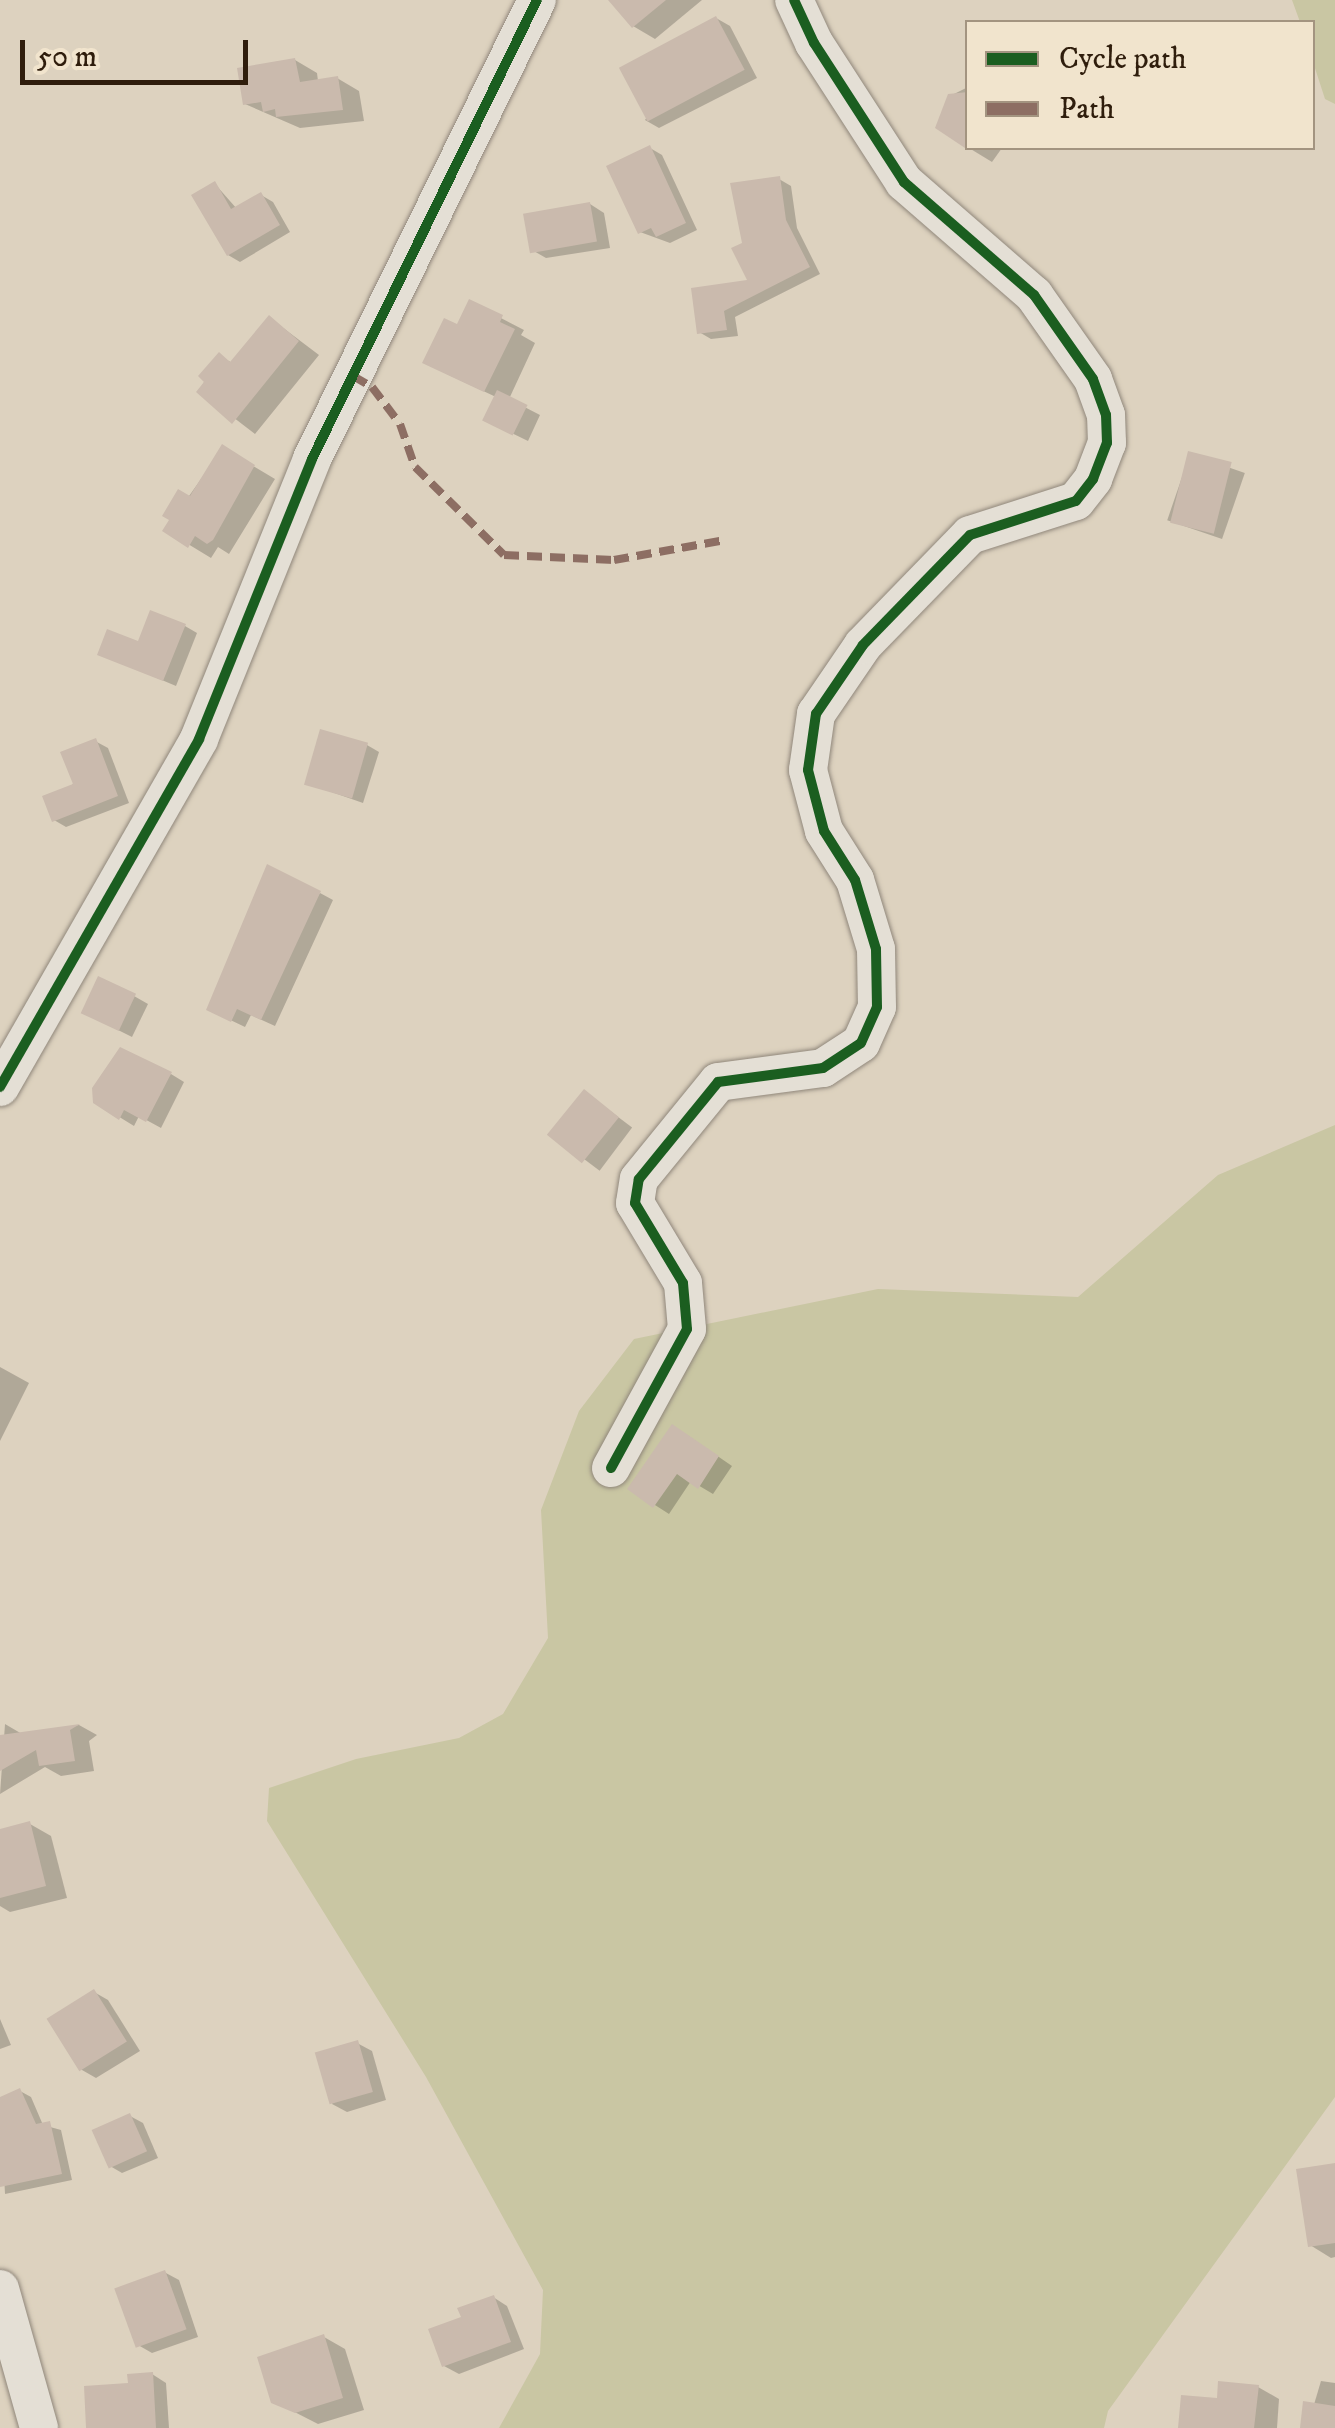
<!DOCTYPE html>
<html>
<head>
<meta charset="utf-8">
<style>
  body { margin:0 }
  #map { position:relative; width:1335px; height:2428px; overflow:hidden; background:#ddd2bf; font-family:"IM FELL DW Pica",serif }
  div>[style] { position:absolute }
  .green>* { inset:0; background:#c9c6a3 }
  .shadow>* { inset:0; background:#0003; transform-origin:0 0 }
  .building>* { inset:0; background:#cabaad; transform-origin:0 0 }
  .roads { filter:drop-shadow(0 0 2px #90877b) drop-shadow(0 0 2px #90877b) }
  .minor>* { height:38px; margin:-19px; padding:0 19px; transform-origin:19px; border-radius:19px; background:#e4dfd5 }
  .quiet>* { height:8px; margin-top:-4px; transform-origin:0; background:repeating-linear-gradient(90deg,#8d6e63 0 15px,transparent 0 23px) }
  .cycleway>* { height:10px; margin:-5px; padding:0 5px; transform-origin:5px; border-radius:5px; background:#1b5e20 }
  span { translate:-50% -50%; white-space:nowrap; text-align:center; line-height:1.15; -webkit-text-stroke:10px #f1e4cd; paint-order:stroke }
  .legend { position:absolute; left:965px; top:20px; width:350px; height:130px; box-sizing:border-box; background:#f1e4cd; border:2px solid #a39480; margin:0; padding:12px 18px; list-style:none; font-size:30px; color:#2f1d0c }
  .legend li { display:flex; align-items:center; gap:20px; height:50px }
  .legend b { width:50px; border:2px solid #a39480 }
  .scale { position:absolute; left:20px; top:40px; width:228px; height:45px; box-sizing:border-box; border:5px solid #2f1d0c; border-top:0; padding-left:12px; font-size:30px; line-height:35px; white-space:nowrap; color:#2f1d0c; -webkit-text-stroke:8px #f1e4cd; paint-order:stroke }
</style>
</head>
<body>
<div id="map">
  <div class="green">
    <i style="clip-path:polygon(1292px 0,1335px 0,1335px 104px,1325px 99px,1313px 62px,1312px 22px,1300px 22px)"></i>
    <i style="clip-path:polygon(1335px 1125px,1335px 2097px,1108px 2411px,1104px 2428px,499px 2428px,540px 2354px,543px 2290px,426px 2077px,267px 1821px,269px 1788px,356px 1759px,459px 1738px,503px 1714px,548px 1638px,541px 1510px,579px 1411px,634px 1339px,878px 1289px,1078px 1297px,1218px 1175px)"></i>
  </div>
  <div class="shadow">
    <i style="clip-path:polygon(612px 0,702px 0,655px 39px,633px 26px)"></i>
    <i style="clip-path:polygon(716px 18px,730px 26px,757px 78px,659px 128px,645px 120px)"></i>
    <i style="clip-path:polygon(295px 60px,317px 73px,318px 81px,337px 78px,359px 91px,364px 121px,300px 128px,245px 104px)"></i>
    <i style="clip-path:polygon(968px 87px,968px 147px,950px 96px)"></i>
    <i style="clip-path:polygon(650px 148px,662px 155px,697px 230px,670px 243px,640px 232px)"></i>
    <i style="clip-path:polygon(969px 148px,1002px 148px,992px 162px)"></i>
    <i style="clip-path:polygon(779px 179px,791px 186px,797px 228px,820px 274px,735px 317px,738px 336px,711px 339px,699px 332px,751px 282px,745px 244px)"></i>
    <i style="clip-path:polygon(215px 184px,237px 209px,261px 195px,273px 202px,290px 232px,240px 262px,228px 255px)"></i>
    <i style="clip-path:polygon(590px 204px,604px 213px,610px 248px,546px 258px,532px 250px)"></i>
    <i style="clip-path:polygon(470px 302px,524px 330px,521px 335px,535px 343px,509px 399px,540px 415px,528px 441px,499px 427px,496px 397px,447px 374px)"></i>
    <i style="clip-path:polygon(270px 318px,319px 355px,255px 434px,199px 391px,219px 355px,232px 363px)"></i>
    <i style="clip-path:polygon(223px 448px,275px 479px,229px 554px,218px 547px,211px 558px,165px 530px)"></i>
    <i style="left:1190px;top:454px;width:58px;height:70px;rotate:19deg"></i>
    <i style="clip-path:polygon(185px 626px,197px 633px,176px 686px,100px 654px)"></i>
    <i style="clip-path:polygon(95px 741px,108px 748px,129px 803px,66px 827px,54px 820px)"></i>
    <i style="clip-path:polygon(367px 745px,379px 752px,363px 803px,306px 783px)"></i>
    <i style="clip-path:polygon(320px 893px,333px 900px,275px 1026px,251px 1015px,245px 1027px,222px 1016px)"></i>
    <i style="clip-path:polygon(134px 996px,148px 1004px,132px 1037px,98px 1020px)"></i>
    <i style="clip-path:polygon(171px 1074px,184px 1082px,161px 1128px,139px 1116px,134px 1126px,95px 1102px)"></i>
    <i style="left:585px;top:1092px;width:59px;height:54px;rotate:37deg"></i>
    <i style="clip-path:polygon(0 1367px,29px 1383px,0 1441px)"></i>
    <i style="clip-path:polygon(687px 1435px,732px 1466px,713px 1494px,691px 1481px,669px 1514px,630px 1489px)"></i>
    <i style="clip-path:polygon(5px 1724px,22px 1734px,79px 1725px,97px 1735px,89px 1741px,94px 1771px,61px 1776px,45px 1767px,0 1794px)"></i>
    <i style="clip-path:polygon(30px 1824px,51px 1836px,67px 1898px,10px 1912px,0 1906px,0 1831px)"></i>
    <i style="clip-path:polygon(94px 1992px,108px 2000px,140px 2051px,96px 2078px,82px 2070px,51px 2019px)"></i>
    <i style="clip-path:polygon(0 2019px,11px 2045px,0 2049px)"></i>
    <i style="clip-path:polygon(357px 2043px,372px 2051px,386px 2100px,347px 2112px,332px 2104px)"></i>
    <i style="clip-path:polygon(20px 2091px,31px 2097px,43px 2125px,61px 2130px,72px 2180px,5px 2194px,0 2100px)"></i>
    <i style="clip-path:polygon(130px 2116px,143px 2123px,158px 2158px,122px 2173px,110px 2166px)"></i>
    <i style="clip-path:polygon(1335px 2166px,1335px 2257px,1331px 2258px,1310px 2245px)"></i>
    <i style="clip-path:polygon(164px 2272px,179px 2280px,198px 2337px,152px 2353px,138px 2345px)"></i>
    <i style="clip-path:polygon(493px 2297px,507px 2306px,524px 2349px,459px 2374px,444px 2366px,464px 2318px)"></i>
    <i style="clip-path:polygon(324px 2337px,345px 2349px,364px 2410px,318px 2424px,273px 2401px)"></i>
    <i style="clip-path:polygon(152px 2374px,166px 2383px,169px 2428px,89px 2428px,130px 2385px)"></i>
    <i style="clip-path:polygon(1321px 2381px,1335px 2383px,1335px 2428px,1307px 2428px)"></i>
    <i style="clip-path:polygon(1258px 2387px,1279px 2399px,1277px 2428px,1181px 2428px,1219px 2400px)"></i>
  </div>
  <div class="building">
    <i style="clip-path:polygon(608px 0,666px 0,632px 28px)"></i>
    <i style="left:716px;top:16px;width:61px;height:110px;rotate:62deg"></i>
    <i style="clip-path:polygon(295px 58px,300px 82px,338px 76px,343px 110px,276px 117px,275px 109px,263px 112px,261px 102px,243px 105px,237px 68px)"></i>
    <i style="clip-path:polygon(968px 92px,968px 150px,935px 128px,948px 94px)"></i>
    <i style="clip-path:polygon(650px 145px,686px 223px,656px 237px,651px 228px,638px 234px,606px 166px)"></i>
    <i style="clip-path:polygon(780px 176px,786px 220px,810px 267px,724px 311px,727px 330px,697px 334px,691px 288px,747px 280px,731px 248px,742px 243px,730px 183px)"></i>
    <i style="clip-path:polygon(215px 181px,231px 209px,261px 192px,280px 225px,227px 256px,191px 195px)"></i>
    <i style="left:590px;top:202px;width:40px;height:68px;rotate:80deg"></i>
    <i style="clip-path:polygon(469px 299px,503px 315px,500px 322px,515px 329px,484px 392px,422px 363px,444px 318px,457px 324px)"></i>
    <i style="clip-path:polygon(269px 315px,299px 341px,232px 424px,196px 392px,204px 382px,198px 376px,219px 352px,230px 362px)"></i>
    <i style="left:497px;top:390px;width:34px;height:34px;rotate:26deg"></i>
    <i style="clip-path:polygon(222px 444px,255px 465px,213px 540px,207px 544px,195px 536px,188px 548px,162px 531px,169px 520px,162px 516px,178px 489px,190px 496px)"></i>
    <i style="left:1188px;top:451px;width:45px;height:74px;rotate:14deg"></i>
    <i style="clip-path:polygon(150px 610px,186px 624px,163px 681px,97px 655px,107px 629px,138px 641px)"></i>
    <i style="left:320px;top:729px;width:50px;height:58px;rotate:16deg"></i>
    <i style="clip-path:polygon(96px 738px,118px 796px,52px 822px,42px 796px,73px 784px,60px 752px)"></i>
    <i style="clip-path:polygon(267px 864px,321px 891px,261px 1020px,237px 1009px,231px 1022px,206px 1010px)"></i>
    <i style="left:98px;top:976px;width:42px;height:41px;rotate:25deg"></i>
    <i style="clip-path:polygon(120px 1047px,172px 1072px,146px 1122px,124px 1110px,119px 1120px,93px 1103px,92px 1088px)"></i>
    <i style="left:584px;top:1089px;width:45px;height:59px;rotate:39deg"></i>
    <i style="clip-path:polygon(672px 1424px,719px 1456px,698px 1489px,677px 1474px,653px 1508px,627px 1489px)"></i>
    <i style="clip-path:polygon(80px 1724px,70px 1730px,75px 1761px,39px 1766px,36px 1750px,0 1771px,0 1735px)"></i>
    <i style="clip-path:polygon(30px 1821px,46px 1886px,0 1898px,0 1829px)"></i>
    <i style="left:94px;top:1989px;width:62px;height:56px;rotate:58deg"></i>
    <i style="left:358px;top:2040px;width:54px;height:45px;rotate:74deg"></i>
    <i style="clip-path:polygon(20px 2088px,36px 2124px,50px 2121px,62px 2174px,0 2187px,0 2097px)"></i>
    <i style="left:130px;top:2113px;width:42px;height:42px;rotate:66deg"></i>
    <i style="clip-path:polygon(1335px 2163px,1335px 2243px,1308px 2247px,1296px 2169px)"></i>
    <i style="left:165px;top:2270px;width:63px;height:54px;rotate:70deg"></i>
    <i style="clip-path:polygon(494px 2295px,511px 2342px,442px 2367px,428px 2329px,461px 2317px,457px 2308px)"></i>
    <i style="clip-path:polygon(324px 2334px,343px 2398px,295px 2413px,271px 2403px,257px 2357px)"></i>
    <i style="clip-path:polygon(153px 2372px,156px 2428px,86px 2428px,84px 2386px,128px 2383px,127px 2374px)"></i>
    <i style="clip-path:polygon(1218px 2381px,1259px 2385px,1254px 2428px,1178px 2428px,1181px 2395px,1217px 2398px)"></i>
    <i style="clip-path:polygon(1303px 2401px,1335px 2406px,1335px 2428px,1300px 2428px)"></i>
  </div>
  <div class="roads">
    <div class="minor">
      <i style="left:0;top:1087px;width:401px;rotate:-60.2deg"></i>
      <i style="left:199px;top:739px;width:302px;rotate:-68deg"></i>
      <i style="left:312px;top:459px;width:511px;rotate:-63.89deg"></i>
      <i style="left:611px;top:1468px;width:158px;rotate:-61.3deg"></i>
      <i style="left:687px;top:1329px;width:46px;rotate:-95deg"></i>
      <i style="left:683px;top:1283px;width:93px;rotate:-121deg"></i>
      <i style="left:635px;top:1203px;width:24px;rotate:-81deg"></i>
      <i style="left:639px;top:1179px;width:125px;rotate:-50.8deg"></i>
      <i style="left:718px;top:1082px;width:106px;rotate:-7.6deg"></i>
      <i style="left:823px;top:1068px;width:45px;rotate:-33.3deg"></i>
      <i style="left:861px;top:1043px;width:39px;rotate:-66deg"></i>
      <i style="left:877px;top:1007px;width:58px;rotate:-91deg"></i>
      <i style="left:876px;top:949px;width:72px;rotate:-106.9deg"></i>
      <i style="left:855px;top:880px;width:58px;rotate:-122.3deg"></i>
      <i style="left:824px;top:831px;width:63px;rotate:-104.7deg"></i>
      <i style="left:808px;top:770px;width:57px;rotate:-81.9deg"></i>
      <i style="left:816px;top:714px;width:83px;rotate:-55.7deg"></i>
      <i style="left:863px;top:645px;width:153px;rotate:-45.8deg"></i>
      <i style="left:970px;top:535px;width:111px;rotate:-17.8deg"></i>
      <i style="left:1076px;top:501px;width:28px;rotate:-52deg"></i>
      <i style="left:1093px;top:479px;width:39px;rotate:-69deg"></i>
      <i style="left:1107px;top:443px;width:28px;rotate:-92deg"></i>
      <i style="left:1106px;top:415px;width:38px;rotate:-110deg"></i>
      <i style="left:1093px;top:379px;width:103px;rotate:-125.1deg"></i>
      <i style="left:1034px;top:295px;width:172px;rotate:-139deg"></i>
      <i style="left:904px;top:182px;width:166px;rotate:-122.9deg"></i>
      <i style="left:814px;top:43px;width:47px;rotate:-114.9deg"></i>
      <i style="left:0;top:2289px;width:144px;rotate:74.3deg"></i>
    </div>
  </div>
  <div class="quiet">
    <i style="left:353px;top:376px;width:22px;rotate:30deg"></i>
    <i style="left:372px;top:387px;width:46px;rotate:52.9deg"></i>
    <i style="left:400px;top:424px;width:46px;rotate:70.8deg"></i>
    <i style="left:415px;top:467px;width:125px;rotate:44.7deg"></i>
    <i style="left:504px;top:555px;width:110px;rotate:2.6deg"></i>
    <i style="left:614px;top:560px;width:113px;rotate:-10.2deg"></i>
  </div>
  <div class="cycleway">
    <i style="left:0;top:1087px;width:401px;rotate:-60.2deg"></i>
    <i style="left:199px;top:739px;width:302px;rotate:-68deg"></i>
    <i style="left:312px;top:459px;width:511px;rotate:-63.89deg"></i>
    <i style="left:611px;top:1468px;width:158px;rotate:-61.3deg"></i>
    <i style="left:687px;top:1329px;width:46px;rotate:-95deg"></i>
    <i style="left:683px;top:1283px;width:93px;rotate:-121deg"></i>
    <i style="left:635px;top:1203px;width:24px;rotate:-81deg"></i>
    <i style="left:639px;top:1179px;width:125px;rotate:-50.8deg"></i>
    <i style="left:718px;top:1082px;width:106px;rotate:-7.6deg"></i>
    <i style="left:823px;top:1068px;width:45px;rotate:-33.3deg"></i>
    <i style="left:861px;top:1043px;width:39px;rotate:-66deg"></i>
    <i style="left:877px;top:1007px;width:58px;rotate:-91deg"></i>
    <i style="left:876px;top:949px;width:72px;rotate:-106.9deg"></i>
    <i style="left:855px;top:880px;width:58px;rotate:-122.3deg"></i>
    <i style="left:824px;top:831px;width:63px;rotate:-104.7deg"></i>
    <i style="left:808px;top:770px;width:57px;rotate:-81.9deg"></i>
    <i style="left:816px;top:714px;width:83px;rotate:-55.7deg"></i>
    <i style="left:863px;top:645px;width:153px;rotate:-45.8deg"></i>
    <i style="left:970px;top:535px;width:111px;rotate:-17.8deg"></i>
    <i style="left:1076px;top:501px;width:28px;rotate:-52deg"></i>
    <i style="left:1093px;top:479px;width:39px;rotate:-69deg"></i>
    <i style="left:1107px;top:443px;width:28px;rotate:-92deg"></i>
    <i style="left:1106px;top:415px;width:38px;rotate:-110deg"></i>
    <i style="left:1093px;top:379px;width:103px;rotate:-125.1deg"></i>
    <i style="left:1034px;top:295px;width:172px;rotate:-139deg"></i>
    <i style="left:904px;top:182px;width:166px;rotate:-122.9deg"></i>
    <i style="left:814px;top:43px;width:47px;rotate:-114.9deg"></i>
  </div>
  <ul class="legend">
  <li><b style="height:12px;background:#1b5e20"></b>Cycle path</li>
  <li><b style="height:12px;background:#8d6e63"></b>Path</li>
  </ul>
  <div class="scale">50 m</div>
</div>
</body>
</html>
